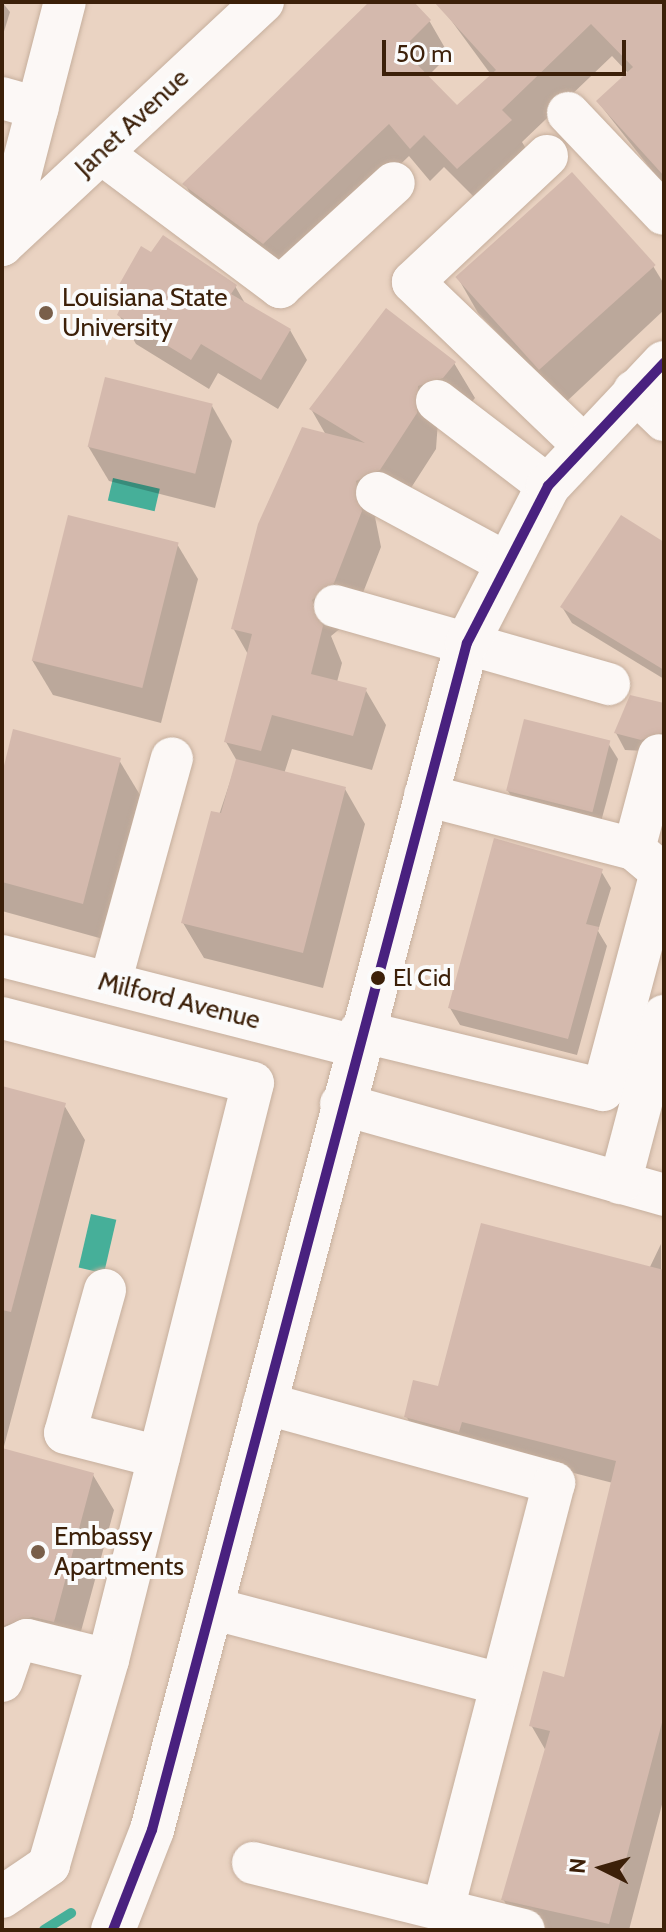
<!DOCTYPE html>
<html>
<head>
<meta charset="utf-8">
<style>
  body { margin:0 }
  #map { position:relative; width:666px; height:1932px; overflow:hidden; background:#ead3c2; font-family:Cabin,sans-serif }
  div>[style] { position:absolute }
  .water>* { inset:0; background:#46af99; transform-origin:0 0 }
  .shadow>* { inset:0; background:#0003 }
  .stream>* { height:10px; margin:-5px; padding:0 5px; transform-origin:5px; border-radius:5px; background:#46af99 }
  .building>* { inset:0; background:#d4b9ad; transform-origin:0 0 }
  .roads { filter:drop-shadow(0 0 2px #c6af9d) drop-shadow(0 0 2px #c6af9d) }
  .minor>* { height:42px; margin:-21px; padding:0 21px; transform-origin:21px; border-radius:21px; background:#fcf8f6 }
  .major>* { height:44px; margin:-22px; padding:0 22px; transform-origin:22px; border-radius:22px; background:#fcf8f6 }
  .bus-1>* { height:10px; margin:-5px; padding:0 5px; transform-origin:5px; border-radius:5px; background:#49217f }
  .dots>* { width:22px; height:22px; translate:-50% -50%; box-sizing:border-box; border:4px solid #fbfbfb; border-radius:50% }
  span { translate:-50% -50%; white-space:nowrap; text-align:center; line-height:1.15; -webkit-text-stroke:8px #fbfbfb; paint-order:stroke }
  .bus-label { font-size:24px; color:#3c2009 }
  .left { translate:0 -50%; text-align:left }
  .street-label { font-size:26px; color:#3c2009 }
  .poi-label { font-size:26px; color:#3c2009 }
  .frame { position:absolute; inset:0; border:4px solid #3c2009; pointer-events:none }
  .north { position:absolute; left:562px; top:1828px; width:80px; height:80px; -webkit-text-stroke:6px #fbfbfb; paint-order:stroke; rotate:275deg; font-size:22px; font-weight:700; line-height:32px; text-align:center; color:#3c2009 }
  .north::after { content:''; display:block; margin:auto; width:28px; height:36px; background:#3c2009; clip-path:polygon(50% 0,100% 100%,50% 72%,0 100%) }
  .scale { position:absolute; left:382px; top:40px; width:244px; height:36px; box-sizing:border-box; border:4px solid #3c2009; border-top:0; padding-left:10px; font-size:24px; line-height:28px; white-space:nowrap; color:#3c2009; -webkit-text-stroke:6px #fbfbfb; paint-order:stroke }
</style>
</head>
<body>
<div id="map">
  <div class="water">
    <i style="left:113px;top:478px;width:48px;height:23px;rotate:13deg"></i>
    <i style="left:91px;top:1214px;width:26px;height:55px;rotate:13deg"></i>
  </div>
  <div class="shadow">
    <i style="clip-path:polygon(2px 2px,10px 12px,2px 38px)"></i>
    <i style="clip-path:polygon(372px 2px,411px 2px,430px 22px,449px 55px,427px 77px,457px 108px,492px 76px,445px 12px,455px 2px,664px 2px,664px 186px,598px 102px,629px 74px,612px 56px,522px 142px,530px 155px,478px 201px,444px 167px,430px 181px,409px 156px,283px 277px,204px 218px,185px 184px)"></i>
    <i style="clip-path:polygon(152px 255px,235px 286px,246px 305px,290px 330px,307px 360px,278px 409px,218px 373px,209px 389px,136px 344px,119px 315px,125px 302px,118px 290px)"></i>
    <i style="clip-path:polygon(653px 266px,664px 284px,664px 310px,565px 403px,478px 313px,458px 278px)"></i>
    <i style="clip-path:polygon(454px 363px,475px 398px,463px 413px,438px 421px,436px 449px,400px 505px,375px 517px,381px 547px,353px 618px,331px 636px,342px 663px,337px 682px,365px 689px,386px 725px,372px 770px,292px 749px,284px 774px,345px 789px,365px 824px,323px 988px,204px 958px,183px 923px,237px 761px,226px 742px,249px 656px,233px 628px,326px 435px,311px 409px)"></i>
    <i style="clip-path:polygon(212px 406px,232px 441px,215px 508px,109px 481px,88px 446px)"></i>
    <i style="clip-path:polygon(177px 544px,198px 579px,161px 723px,53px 695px,32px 660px)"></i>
    <i style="clip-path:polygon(664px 546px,664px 679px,572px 623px,562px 607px)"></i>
    <i style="clip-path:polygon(664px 705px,664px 752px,625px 750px,616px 733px)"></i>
    <i style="clip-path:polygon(608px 743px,618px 759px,599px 829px,517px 807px,508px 791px)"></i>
    <i style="clip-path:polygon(119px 760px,140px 795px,103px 939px,2px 911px,2px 779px)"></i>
    <i style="clip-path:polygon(601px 871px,611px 888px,598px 931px,607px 946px,577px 1055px,460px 1025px,450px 1008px)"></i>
    <i style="clip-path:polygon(2px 1088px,64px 1105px,85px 1140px,3px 1450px,93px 1475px,114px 1510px,74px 1657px,2px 1660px)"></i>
    <i style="clip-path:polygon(661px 1244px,664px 1797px,629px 1930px,536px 1930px,519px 1926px,503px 1899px,546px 1751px,531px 1725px,565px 1680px,613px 1483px,476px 1448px,422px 1443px,406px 1416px,439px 1388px,649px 1269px)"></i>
  </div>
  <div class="stream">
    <i style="left:44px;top:1930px;width:32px;rotate:-32deg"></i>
  </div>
  <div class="building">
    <i style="clip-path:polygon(369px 2px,414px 2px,431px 20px,402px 49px,457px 105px,496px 70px,434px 2px,664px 2px,664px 176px,596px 101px,633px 67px,591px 24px,502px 110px,512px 120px,457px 169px,424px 135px,410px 149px,389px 124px,263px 244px,182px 184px)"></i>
    <i style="left:572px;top:172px;width:125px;height:157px;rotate:48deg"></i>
    <i style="clip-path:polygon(163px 235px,237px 285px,231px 294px,291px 329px,261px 380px,201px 344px,191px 360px,117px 315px,126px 296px,116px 290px,141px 246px,151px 252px)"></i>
    <i style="clip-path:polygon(386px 308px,456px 362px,443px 378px,418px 386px,417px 413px,380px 470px,356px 481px,362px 511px,334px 583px,312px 600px,323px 626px,311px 674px,367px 688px,353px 736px,272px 715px,261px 751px,224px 742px,252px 634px,231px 629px,258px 524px,302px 427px,365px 443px,309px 409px)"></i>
    <i style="left:105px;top:377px;width:111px;height:72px;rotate:14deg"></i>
    <i style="left:68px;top:515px;width:114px;height:150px;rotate:14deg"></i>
    <i style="clip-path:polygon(621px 515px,664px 542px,664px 670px,560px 607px)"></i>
    <i style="clip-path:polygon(630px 695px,664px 703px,664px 732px,641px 740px,614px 733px)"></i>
    <i style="left:524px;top:719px;width:89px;height:74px;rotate:14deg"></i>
    <i style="clip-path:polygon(13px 729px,121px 758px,83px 904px,2px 882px,2px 774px)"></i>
    <i style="clip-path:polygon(236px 759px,346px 787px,303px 953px,181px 923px,211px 811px,221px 813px)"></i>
    <i style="clip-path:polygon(494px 838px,603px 869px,586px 924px,599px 927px,568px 1039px,448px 1008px)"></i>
    <i style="clip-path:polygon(2px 1086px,66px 1103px,11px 1312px,2px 1310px)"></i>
    <i style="clip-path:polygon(481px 1223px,664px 1270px,664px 1715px,609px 1924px,501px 1900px,550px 1731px,529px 1726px,543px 1671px,564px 1677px,616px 1461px,462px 1422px,459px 1432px,404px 1417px,413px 1380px,438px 1386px)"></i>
    <i style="clip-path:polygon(2px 1448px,94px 1473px,54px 1622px,32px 1617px,2px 1626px)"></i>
  </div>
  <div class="roads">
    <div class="minor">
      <i style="left:2px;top:98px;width:37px;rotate:16deg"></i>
      <i style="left:568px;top:113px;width:139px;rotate:46.5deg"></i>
      <i style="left:101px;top:153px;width:224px;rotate:36.8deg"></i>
      <i style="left:280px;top:287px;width:154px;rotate:-42.4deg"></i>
      <i style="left:547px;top:156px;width:184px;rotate:136.8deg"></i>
      <i style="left:413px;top:282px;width:234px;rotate:43.8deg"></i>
      <i style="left:2px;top:245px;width:357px;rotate:-43deg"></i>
      <i style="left:2px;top:245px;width:251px;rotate:-75.5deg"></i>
      <i style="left:634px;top:391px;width:42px;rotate:44deg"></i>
      <i style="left:437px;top:401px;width:140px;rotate:37.4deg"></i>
      <i style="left:377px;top:493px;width:143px;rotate:28.4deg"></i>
      <i style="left:335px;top:606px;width:285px;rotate:15.9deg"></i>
      <i style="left:425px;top:795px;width:216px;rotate:14.5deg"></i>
      <i style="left:634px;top:849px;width:97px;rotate:-75.1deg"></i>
      <i style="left:2px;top:956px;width:365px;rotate:14.3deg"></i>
      <i style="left:110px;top:983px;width:233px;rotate:-74.6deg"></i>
      <i style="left:2px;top:1018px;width:259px;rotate:14.5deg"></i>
      <i style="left:253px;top:1083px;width:595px;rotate:104.11deg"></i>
      <i style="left:108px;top:1660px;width:213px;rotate:106.1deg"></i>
      <i style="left:49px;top:1865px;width:57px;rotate:145.8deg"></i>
      <i style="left:360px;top:1031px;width:250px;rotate:13.6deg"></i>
      <i style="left:603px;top:1090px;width:226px;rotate:-75.1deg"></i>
      <i style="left:661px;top:872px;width:35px;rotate:-140deg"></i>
      <i style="left:341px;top:1104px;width:336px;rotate:15.7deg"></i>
      <i style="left:620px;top:1183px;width:173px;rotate:-75.2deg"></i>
      <i style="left:105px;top:1290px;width:148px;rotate:105.6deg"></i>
      <i style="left:65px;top:1433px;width:97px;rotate:14.3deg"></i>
      <i style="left:264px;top:1403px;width:301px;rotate:15.4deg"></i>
      <i style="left:554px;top:1483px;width:440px;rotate:104.6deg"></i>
      <i style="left:211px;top:1608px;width:300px;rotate:14.7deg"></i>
      <i style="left:2px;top:1681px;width:37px;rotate:-71deg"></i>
      <i style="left:14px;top:1646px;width:14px;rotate:-25deg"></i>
      <i style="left:27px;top:1640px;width:83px;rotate:13.9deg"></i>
      <i style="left:253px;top:1863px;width:279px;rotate:13.9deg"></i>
    </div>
    <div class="major">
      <i style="left:113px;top:1930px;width:107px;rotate:-68.7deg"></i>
      <i style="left:152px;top:1830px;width:1228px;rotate:-75.14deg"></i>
      <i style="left:467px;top:643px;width:177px;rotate:-62.7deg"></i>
      <i style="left:548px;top:486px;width:169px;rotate:-46.7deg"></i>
    </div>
  </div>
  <div class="bus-1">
    <i style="left:113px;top:1930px;width:107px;rotate:-68.7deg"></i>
    <i style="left:152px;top:1830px;width:1228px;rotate:-75.14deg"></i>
    <i style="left:467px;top:643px;width:177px;rotate:-62.7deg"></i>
    <i style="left:548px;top:486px;width:169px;rotate:-46.7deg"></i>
  </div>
  <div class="dots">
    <i style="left:46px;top:313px;background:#795f4a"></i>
    <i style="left:378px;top:978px;background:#3c2009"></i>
    <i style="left:38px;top:1552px;background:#795f4a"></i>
  </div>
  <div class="bus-label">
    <span class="left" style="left:393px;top:978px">El Cid</span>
  </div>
  <div class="street-label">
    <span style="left:132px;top:123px;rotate:-43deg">Janet Avenue</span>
    <span style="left:179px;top:1001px;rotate:14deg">Milford Avenue</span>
  </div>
  <div class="poi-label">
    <span class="left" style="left:62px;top:313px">Louisiana State<br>University</span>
    <span class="left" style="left:54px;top:1552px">Embassy<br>Apartments</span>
  </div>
  <div class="frame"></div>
  <div class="north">N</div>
  <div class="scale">50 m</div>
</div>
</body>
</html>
